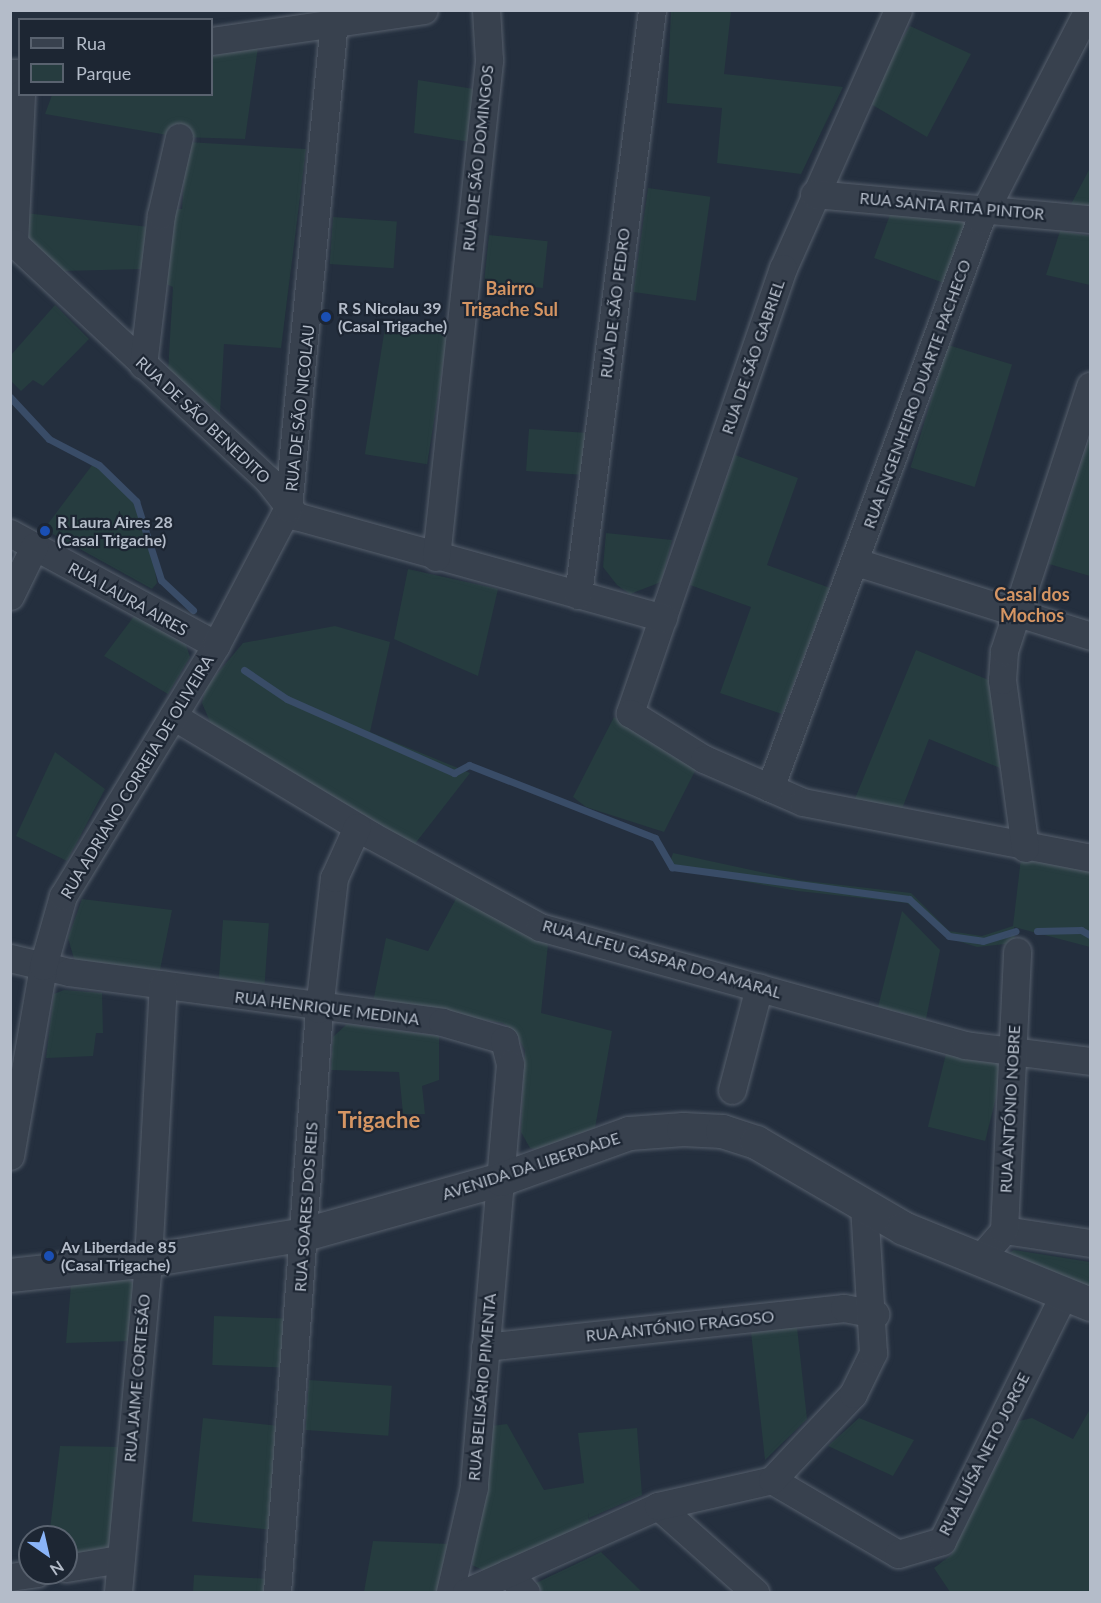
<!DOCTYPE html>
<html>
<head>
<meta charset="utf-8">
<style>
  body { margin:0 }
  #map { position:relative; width:1101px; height:1603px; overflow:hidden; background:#242f3e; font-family:Lato,sans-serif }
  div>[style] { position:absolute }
  .green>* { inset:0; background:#263c3f; transform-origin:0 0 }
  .stream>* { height:7px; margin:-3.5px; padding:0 3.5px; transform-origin:3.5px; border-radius:3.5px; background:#394c67 }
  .roads { filter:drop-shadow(0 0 2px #565f6c) drop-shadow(0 0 2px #565f6c) }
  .minor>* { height:27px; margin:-13.5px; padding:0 13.5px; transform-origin:13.5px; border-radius:13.5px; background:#38414e }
  .tertiary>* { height:33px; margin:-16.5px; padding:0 16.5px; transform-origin:16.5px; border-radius:16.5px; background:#38414e }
  .dots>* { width:16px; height:16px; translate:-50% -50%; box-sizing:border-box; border:3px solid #1d2633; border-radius:50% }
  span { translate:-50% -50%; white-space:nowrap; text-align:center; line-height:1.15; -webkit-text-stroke:4.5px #1d2633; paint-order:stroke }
  .street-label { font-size:16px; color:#b4bcc9 }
  .poi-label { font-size:16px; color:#b4bcc9; font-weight:700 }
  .left { translate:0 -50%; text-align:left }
  .neighbourhood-label { font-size:18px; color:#d59563; font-weight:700 }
  .district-label { font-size:22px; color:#d59563; font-weight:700 }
  .frame { position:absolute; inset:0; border:12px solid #b4bcc9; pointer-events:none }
  .legend { position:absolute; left:18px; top:18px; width:195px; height:78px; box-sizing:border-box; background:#1d2633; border:2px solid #59626f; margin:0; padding:8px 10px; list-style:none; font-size:18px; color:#b4bcc9 }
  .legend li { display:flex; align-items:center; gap:12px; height:30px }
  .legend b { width:30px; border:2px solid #59626f }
  .north { position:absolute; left:18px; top:1525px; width:60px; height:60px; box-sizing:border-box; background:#1d2633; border:2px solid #59626f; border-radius:50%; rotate:146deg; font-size:16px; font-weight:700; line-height:24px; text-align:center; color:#b4bcc9 }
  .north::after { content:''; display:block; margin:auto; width:21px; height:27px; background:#8ab4f8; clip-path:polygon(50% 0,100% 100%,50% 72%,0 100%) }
</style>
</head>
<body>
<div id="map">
  <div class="green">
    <i style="clip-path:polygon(671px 11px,731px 11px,724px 74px,843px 87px,801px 174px,717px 163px,722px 108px,667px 103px)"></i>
    <i style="clip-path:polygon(910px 26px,971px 54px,927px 137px,864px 100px)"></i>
    <i style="clip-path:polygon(258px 47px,245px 139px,179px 137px,45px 114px,52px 95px,212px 94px,212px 56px)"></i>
    <i style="clip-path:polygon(418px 80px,474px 89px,470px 142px,414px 133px)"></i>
    <i style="clip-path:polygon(187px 142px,306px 149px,281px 348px,224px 344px,220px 413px,168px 372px,173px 287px,159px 281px,169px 209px,182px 209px)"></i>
    <i style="clip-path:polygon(1090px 168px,1090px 209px,1069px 208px)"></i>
    <i style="left:648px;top:188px;width:63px;height:105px;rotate:8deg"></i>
    <i style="clip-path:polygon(891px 212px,967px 220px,944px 283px,874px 258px)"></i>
    <i style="clip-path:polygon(25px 213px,149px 227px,144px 269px,61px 271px,21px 229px)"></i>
    <i style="left:333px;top:217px;width:64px;height:47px;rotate:4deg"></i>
    <i style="clip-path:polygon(1060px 231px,1090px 236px,1090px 285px,1046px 275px)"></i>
    <i style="left:489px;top:235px;width:59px;height:47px;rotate:6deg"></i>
    <i style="clip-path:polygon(55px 305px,89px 339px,43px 386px,33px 380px,21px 391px,11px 381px,11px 355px)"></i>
    <i style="left:386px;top:321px;width:63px;height:135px;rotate:9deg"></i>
    <i style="left:948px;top:345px;width:67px;height:128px;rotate:17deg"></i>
    <i style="left:529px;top:429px;width:59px;height:42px;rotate:4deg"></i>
    <i style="clip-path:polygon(1090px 436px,1090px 576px,1049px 564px)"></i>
    <i style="clip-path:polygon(735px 455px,798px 478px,767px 565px,830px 588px,782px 714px,720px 693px,751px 607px,690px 585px)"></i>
    <i style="clip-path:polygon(93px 464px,131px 496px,152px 553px,157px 583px,152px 589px,44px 529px)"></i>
    <i style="clip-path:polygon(606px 533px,672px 540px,661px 582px,630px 594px,617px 585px,603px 567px)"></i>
    <i style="clip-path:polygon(408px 569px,498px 589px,478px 676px,394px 639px)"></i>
    <i style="clip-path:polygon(135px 615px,186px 645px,190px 657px,168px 694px,104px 656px)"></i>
    <i style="clip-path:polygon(335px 626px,390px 642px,370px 732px,470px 773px,414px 845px,211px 724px,202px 703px,206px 687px,243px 643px)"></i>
    <i style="clip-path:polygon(916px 650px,991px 681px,1000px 768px,929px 739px,900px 814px,854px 801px)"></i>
    <i style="clip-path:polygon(614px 717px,696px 769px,664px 832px,586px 807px,573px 797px)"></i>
    <i style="clip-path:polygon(55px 752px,105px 789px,67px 861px,16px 836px)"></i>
    <i style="clip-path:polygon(673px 853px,798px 880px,911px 893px,949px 931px,982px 936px,1013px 926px,1021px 858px,1090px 868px,1090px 947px,1014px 927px,1015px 943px,977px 947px,948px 938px,907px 903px,798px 891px,668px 868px)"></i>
    <i style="clip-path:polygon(458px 895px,548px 944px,541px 1013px,612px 1031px,595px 1128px,537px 1150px,530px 1148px,521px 1132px,525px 1050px,515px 1032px,503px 1023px,373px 1002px,386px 938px,428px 951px)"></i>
    <i style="clip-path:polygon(82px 899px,172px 910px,159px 975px,75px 962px,68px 938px)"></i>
    <i style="clip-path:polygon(902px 911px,940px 950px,926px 1019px,878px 1007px)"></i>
    <i style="left:223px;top:920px;width:46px;height:61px;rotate:4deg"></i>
    <i style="clip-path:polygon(64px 990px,102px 993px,103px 1033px,96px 1033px,93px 1056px,46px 1058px,54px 994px)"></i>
    <i style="clip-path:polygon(347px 1024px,439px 1036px,439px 1080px,422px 1086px,425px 1114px,403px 1114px,399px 1072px,331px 1070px,333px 1037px)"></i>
    <i style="left:947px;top:1050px;width:59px;height:79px;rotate:14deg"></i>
    <i style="clip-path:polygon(1014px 1250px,1090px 1262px,1090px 1287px,1009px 1253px)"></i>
    <i style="clip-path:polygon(124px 1276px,133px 1283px,134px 1341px,66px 1343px,71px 1285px)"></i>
    <i style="left:214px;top:1316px;width:79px;height:49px;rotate:2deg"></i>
    <i style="clip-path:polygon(797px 1327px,807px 1419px,765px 1460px,751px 1332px)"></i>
    <i style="left:309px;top:1380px;width:83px;height:50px;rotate:4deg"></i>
    <i style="clip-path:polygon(1090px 1409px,1090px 1592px,950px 1592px,934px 1568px,951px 1555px,1019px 1421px,1032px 1418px,1073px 1439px)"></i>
    <i style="left:203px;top:1418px;width:81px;height:104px;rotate:6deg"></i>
    <i style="clip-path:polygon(859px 1418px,914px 1440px,893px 1476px,828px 1446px)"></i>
    <i style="clip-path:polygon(507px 1424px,544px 1490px,584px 1483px,578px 1433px,637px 1428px,642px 1495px,589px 1518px,588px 1512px,589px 1523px,487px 1572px,472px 1565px,492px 1426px)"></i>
    <i style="clip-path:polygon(60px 1446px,124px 1447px,111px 1548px,66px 1558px,66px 1537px,49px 1537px)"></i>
    <i style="clip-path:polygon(373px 1541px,450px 1544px,437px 1592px,364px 1592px)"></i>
    <i style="clip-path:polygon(601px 1552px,642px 1592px,543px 1592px,534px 1584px)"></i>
    <i style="clip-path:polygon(194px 1575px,271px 1579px,271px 1592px,193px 1592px)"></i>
  </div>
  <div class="stream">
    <i style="left:10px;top:397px;width:57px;rotate:47.1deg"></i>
    <i style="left:49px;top:439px;width:56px;rotate:27.5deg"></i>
    <i style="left:99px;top:465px;width:52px;rotate:44.2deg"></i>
    <i style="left:136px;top:501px;width:83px;rotate:72.4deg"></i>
    <i style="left:161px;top:580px;width:44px;rotate:43.2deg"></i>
    <i style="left:244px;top:670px;width:52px;rotate:34deg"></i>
    <i style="left:287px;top:699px;width:183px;rotate:23.9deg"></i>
    <i style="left:454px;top:773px;width:17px;rotate:-28deg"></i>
    <i style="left:469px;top:765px;width:200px;rotate:21.4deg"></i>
    <i style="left:655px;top:838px;width:34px;rotate:60deg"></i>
    <i style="left:672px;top:867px;width:239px;rotate:7.7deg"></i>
    <i style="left:909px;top:899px;width:54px;rotate:42.8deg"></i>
    <i style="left:949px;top:936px;width:34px;rotate:8deg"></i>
    <i style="left:983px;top:941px;width:34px;rotate:-17deg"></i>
    <i style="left:1037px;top:931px;width:44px;rotate:-1.3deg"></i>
    <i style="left:1081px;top:930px;width:10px;rotate:29deg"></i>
  </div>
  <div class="roads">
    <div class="minor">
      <i style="left:898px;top:10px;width:282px;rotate:114deg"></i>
      <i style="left:783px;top:268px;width:471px;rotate:109deg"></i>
      <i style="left:630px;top:713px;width:87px;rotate:31.9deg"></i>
      <i style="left:704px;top:759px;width:108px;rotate:23.5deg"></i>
      <i style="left:803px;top:802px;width:292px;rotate:11deg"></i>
      <i style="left:212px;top:41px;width:214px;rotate:-8.3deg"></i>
      <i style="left:10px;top:73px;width:10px"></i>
      <i style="left:21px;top:94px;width:149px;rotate:92.7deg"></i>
      <i style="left:14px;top:243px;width:347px;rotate:43deg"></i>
      <i style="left:268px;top:480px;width:46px;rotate:52.1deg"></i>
      <i style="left:296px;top:516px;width:381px;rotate:15.5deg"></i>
      <i style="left:814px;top:194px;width:277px;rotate:5.2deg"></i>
      <i style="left:143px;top:365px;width:151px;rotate:-83.2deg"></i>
      <i style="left:161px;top:215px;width:80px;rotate:-77deg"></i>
      <i style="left:10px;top:533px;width:234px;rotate:28.5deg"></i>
      <i style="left:436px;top:557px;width:500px;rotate:-83.9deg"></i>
      <i style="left:489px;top:60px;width:50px;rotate:-93.4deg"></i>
      <i style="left:856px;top:562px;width:245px;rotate:17.5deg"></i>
      <i style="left:578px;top:595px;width:590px;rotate:-82.79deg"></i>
      <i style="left:10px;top:596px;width:55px;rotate:-63.9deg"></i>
      <i style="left:173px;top:716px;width:231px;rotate:31deg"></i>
      <i style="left:371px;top:835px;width:192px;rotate:28.6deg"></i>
      <i style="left:540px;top:927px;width:441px;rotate:15.5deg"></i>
      <i style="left:965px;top:1045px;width:126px;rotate:7.3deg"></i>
      <i style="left:770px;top:788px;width:606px;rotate:-69.71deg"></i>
      <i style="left:980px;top:220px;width:236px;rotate:-62.8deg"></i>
      <i style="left:1025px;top:848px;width:170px;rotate:-97.8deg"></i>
      <i style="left:1002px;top:680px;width:29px;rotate:-86deg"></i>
      <i style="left:1004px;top:651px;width:279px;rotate:-72deg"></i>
      <i style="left:10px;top:958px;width:61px;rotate:13.3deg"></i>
      <i style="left:69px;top:972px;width:376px;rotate:7.6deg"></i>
      <i style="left:442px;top:1022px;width:65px;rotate:16.2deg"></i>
      <i style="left:504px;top:1040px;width:25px;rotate:76deg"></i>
      <i style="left:510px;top:1064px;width:425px;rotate:94.9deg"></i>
      <i style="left:474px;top:1487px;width:108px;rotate:102.9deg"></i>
      <i style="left:732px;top:1090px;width:106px;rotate:-75.3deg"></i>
      <i style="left:10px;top:1156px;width:193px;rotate:-80.1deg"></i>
      <i style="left:43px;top:966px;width:73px;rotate:-74.1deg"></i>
      <i style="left:63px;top:896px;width:294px;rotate:-58.6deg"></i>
      <i style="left:216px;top:645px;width:155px;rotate:-62.3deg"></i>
      <i style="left:288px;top:508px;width:500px;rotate:-84.61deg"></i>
      <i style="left:1004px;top:1230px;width:87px;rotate:8.6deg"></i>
      <i style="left:980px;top:1258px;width:37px;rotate:-49deg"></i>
      <i style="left:1004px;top:1230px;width:279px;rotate:-87.3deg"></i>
      <i style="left:485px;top:1347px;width:361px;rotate:-6.2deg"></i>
      <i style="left:844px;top:1308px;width:32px;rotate:11deg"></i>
      <i style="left:772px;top:1480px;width:146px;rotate:30.4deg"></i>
      <i style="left:898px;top:1554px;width:46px;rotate:-16.5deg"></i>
      <i style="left:942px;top:1541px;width:275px;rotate:-63.7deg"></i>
      <i style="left:658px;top:1506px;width:130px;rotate:41.6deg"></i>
      <i style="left:66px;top:1568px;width:55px;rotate:-9.5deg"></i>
      <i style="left:508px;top:1573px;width:26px;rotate:47deg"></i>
      <i style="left:10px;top:1577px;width:27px;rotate:-8deg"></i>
      <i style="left:118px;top:1592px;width:333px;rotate:-84.8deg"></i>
      <i style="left:148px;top:1260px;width:276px;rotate:-86.9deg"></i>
      <i style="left:277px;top:1592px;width:585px;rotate:-85.88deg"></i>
      <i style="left:319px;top:1009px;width:132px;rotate:-83.5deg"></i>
      <i style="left:334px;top:878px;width:56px;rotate:-65.7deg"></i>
      <i style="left:466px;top:1592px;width:210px;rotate:-24.1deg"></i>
      <i style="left:658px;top:1506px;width:117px;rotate:-12.8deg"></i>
      <i style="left:772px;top:1480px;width:118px;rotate:-46.7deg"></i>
      <i style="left:853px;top:1394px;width:46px;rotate:-64deg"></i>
      <i style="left:873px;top:1353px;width:148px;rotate:-93.5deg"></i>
    </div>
    <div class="tertiary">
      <i style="left:10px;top:1275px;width:139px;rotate:-6.2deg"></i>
      <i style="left:148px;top:1260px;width:159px;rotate:-9.4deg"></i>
      <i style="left:305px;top:1234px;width:204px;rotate:-15.7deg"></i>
      <i style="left:501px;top:1179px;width:136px;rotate:-19.8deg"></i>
      <i style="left:629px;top:1133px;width:54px;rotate:-4.2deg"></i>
      <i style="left:683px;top:1129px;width:39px;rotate:3deg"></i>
      <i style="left:722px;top:1131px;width:36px;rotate:18deg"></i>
      <i style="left:756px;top:1142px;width:170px;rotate:30.3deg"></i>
      <i style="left:903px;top:1228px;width:202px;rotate:22.1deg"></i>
    </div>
  </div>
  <div class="dots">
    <i style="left:326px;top:317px;background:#1a4fb4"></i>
    <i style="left:45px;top:531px;background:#1a4fb4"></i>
    <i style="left:49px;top:1256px;background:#1a4fb4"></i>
  </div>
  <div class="street-label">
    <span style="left:478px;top:158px;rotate:-84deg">RUA DE SÃO DOMINGOS</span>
    <span style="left:952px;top:206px;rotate:5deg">RUA SANTA RITA PINTOR</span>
    <span style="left:615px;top:303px;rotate:-83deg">RUA DE SÃO PEDRO</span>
    <span style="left:753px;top:357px;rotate:-71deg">RUA DE SÃO GABRIEL</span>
    <span style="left:917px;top:394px;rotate:-70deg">RUA ENGENHEIRO DUARTE PACHECO</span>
    <span style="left:300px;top:408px;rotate:-84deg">RUA DE SÃO NICOLAU</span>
    <span style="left:203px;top:420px;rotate:43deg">RUA DE SÃO BENEDITO</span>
    <span style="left:128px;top:599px;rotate:29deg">RUA LAURA AIRES</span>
    <span style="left:137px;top:777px;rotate:-59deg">RUA ADRIANO CORREIA DE OLIVEIRA</span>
    <span style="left:662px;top:959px;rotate:16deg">RUA ALFEU GASPAR DO AMARAL</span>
    <span style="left:327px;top:1008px;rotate:7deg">RUA HENRIQUE MEDINA</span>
    <span style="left:1010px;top:1109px;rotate:-87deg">RUA ANTÓNIO NOBRE</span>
    <span style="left:531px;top:1166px;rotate:-18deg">AVENIDA DA LIBERDADE</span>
    <span style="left:306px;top:1207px;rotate:-86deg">RUA SOARES DOS REIS</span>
    <span style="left:680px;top:1326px;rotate:-6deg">RUA ANTÓNIO FRAGOSO</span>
    <span style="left:137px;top:1378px;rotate:-85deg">RUA JAIME CORTESÃO</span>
    <span style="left:482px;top:1387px;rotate:-85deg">RUA BELISÁRIO PIMENTA</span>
    <span style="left:984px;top:1454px;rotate:-63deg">RUA LUÍSA NETO JORGE</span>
  </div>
  <div class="poi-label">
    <span class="left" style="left:338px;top:317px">R S Nicolau 39<br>(Casal Trigache)</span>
    <span class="left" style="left:57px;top:531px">R Laura Aires 28<br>(Casal Trigache)</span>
    <span class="left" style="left:61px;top:1256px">Av Liberdade 85<br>(Casal Trigache)</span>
  </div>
  <div class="neighbourhood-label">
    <span style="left:510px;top:299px">Bairro<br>Trigache Sul</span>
    <span style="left:1032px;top:605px">Casal dos<br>Mochos</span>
  </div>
  <div class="district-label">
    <span style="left:379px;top:1120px">Trigache</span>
  </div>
  <div class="frame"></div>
  <ul class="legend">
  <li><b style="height:8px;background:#38414e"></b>Rua</li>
  <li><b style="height:16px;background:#263c3f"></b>Parque</li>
  </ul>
  <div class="north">N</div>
</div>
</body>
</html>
